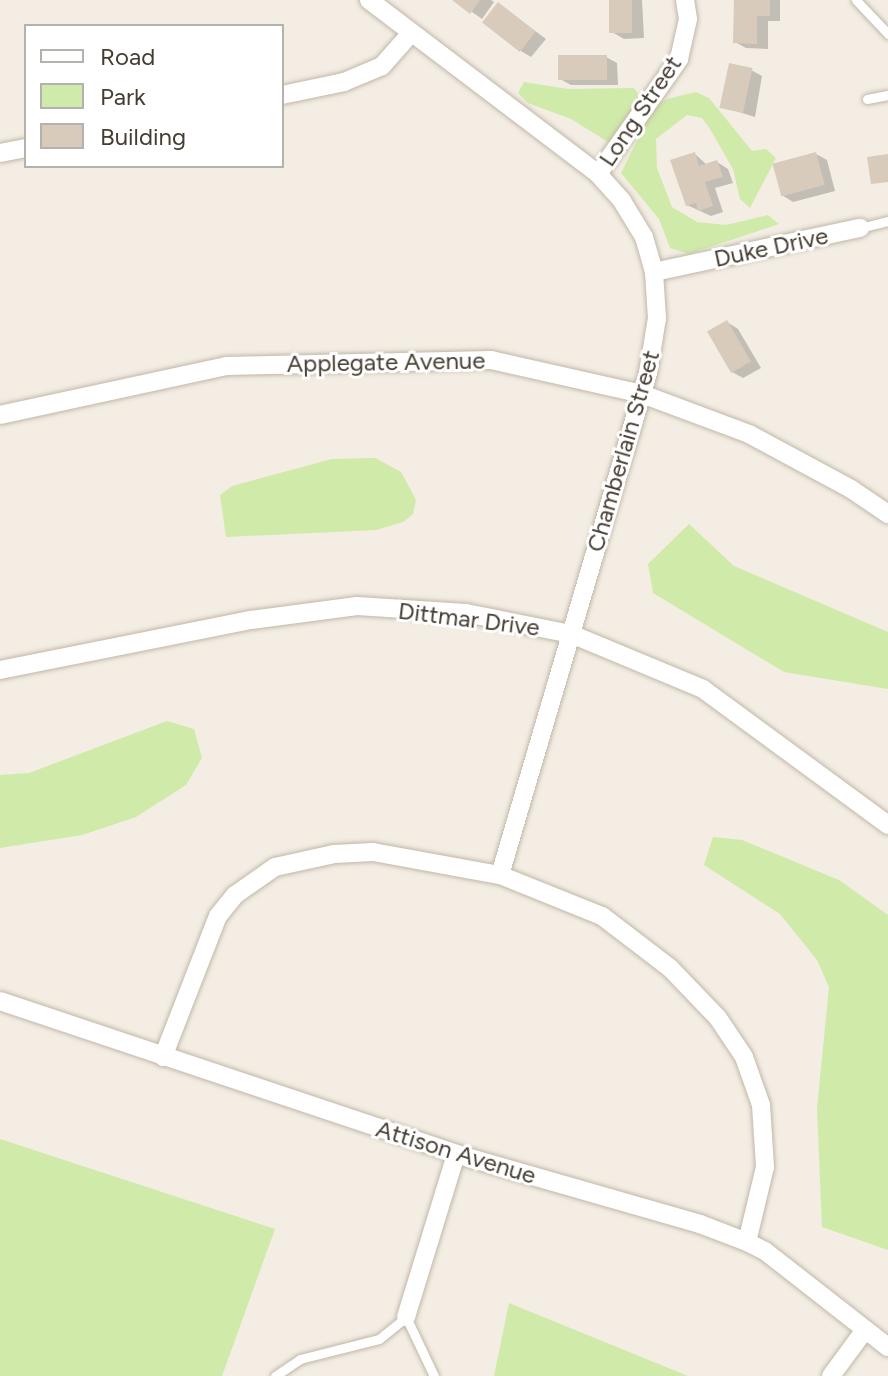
<!DOCTYPE html>
<html>
<head>
<meta charset="utf-8">
<style>
  body { margin:0 }
  #map { position:relative; width:888px; height:1376px; overflow:hidden; background:#f3ede3; font-family:Figtree,sans-serif }
  div>[style] { position:absolute }
  .green>* { inset:0; background:#d0eaa9 }
  .shadow>* { inset:0; background:#0003 }
  .building>* { inset:0; background:#d8cbbb; transform-origin:0 0 }
  .roads { filter:drop-shadow(0 0 2px #c1b7a8) drop-shadow(0 0 2px #c1b7a8) }
  .service>* { height:9px; margin:-4.5px; padding:0 4.5px; transform-origin:4.5px; border-radius:4.5px; background:#fff }
  .minor>* { height:18px; margin:-9px; padding:0 9px; transform-origin:9px; border-radius:9px; background:#fff }
  span { translate:-50% -50%; white-space:nowrap; text-align:center; line-height:1.15; -webkit-text-stroke:6px #fff; paint-order:stroke }
  .street-label { font-size:24px; color:#453d33 }
  .legend { position:absolute; left:24px; top:24px; width:260px; height:144px; box-sizing:border-box; background:#fff; border:2px solid #b5b1ad; margin:0; padding:10px 14px; list-style:none; font-size:24px; color:#453d33 }
  .legend li { display:flex; align-items:center; gap:16px; height:40px }
  .legend b { width:40px; border:2px solid #b5b1ad }
</style>
</head>
<body>
<div id="map">
  <div class="green">
    <i style="clip-path:polygon(524px 82px,568px 89px,634px 88px,642px 100px,613px 145px,571px 119px,528px 103px,518px 93px)"></i>
    <i style="clip-path:polygon(696px 92px,709px 98px,752px 151px,766px 149px,776px 158px,750px 208px,740px 199px,733px 169px,710px 129px,702px 118px,687px 115px,656px 139px,657px 168px,672px 207px,697px 222px,726px 225px,768px 215px,779px 224px,689px 254px,670px 248px,659px 219px,621px 173px,654px 107px,667px 99px)"></i>
    <i style="clip-path:polygon(375px 458px,401px 472px,416px 500px,413px 514px,403px 522px,376px 530px,226px 537px,220px 495px,232px 486px,332px 459px)"></i>
    <i style="clip-path:polygon(689px 524px,734px 566px,888px 632px,888px 689px,784px 672px,653px 593px,648px 564px)"></i>
    <i style="clip-path:polygon(167px 721px,194px 729px,202px 758px,186px 785px,136px 817px,82px 835px,0 848px,0 775px,29px 773px)"></i>
    <i style="clip-path:polygon(713px 837px,742px 840px,839px 880px,888px 915px,888px 1250px,822px 1227px,817px 1109px,829px 987px,817px 960px,780px 914px,704px 865px)"></i>
    <i style="clip-path:polygon(0 1139px,275px 1229px,222px 1376px,0 1376px)"></i>
    <i style="clip-path:polygon(509px 1303px,688px 1376px,689px 1376px,494px 1376px)"></i>
  </div>
  <div class="shadow">
    <i style="clip-path:polygon(455px 0,491px 0,494px 2px,482px 19px)"></i>
    <i style="clip-path:polygon(611px 0,642px 0,644px 38px,624px 39px,612px 32px)"></i>
    <i style="clip-path:polygon(736px 0,780px 0,780px 21px,768px 21px,768px 49px,746px 48px,735px 42px)"></i>
    <i style="clip-path:polygon(499px 4px,546px 39px,531px 57px,521px 51px)"></i>
    <i style="clip-path:polygon(606px 57px,617px 63px,618px 85px,571px 85px,560px 79px)"></i>
    <i style="clip-path:polygon(751px 70px,762px 76px,755px 117px,723px 107px)"></i>
    <i style="clip-path:polygon(695px 154px,707px 165px,717px 162px,728px 169px,733px 183px,715px 188px,723px 212px,711px 216px,687px 205px)"></i>
    <i style="clip-path:polygon(816px 154px,827px 160px,835px 191px,793px 202px,782px 195px)"></i>
    <i style="clip-path:polygon(727px 322px,738px 329px,761px 368px,743px 378px,732px 372px)"></i>
  </div>
  <div class="building">
    <i style="clip-path:polygon(452px 0,480px 0,470px 14px)"></i>
    <i style="left:609px;top:0;width:23px;height:33px"></i>
    <i style="clip-path:polygon(734px 0,770px 0,770px 16px,757px 16px,757px 44px,733px 43px)"></i>
    <i style="left:498px;top:2px;width:48px;height:26px;rotate:38deg"></i>
    <i style="left:558px;top:55px;width:49px;height:25px"></i>
    <i style="left:729px;top:63px;width:24px;height:46px;rotate:12deg"></i>
    <i style="clip-path:polygon(695px 152px,699px 166px,717px 160px,723px 177px,705px 182px,713px 206px,698px 211px,696px 203px,686px 206px,670px 160px)"></i>
    <i style="left:816px;top:152px;width:34px;height:45px;rotate:75deg"></i>
    <i style="clip-path:polygon(888px 154px,888px 182px,871px 184px,867px 157px)"></i>
    <i style="left:727px;top:320px;width:48px;height:23px;rotate:60deg"></i>
  </div>
  <div class="roads">
    <div class="service">
      <i style="left:856px;top:0;width:47px;rotate:46.7deg"></i>
      <i style="left:867px;top:99px;width:21px;rotate:-11deg"></i>
      <i style="left:860px;top:228px;width:29px;rotate:-14deg"></i>
      <i style="left:275px;top:1376px;width:30px;rotate:-34deg"></i>
      <i style="left:300px;top:1359px;width:81px;rotate:-14.2deg"></i>
      <i style="left:379px;top:1339px;width:35px;rotate:-39deg"></i>
      <i style="left:406px;top:1317px;width:65px;rotate:64.6deg"></i>
    </div>
    <div class="minor">
      <i style="left:369px;top:0;width:288px;rotate:37.2deg"></i>
      <i style="left:598px;top:174px;width:36px;rotate:48deg"></i>
      <i style="left:622px;top:201px;width:42px;rotate:58.6deg"></i>
      <i style="left:644px;top:237px;width:36px;rotate:74deg"></i>
      <i style="left:654px;top:272px;width:46px;rotate:86.3deg"></i>
      <i style="left:657px;top:318px;width:56px;rotate:99.3deg"></i>
      <i style="left:648px;top:373px;width:523px;rotate:106.43deg"></i>
      <i style="left:282px;top:95px;width:63px;rotate:-11.8deg"></i>
      <i style="left:344px;top:82px;width:41px;rotate:-22.8deg"></i>
      <i style="left:382px;top:66px;width:44px;rotate:-48.7deg"></i>
      <i style="left:0;top:153px;width:26px;rotate:-11deg"></i>
      <i style="left:598px;top:174px;width:141px;rotate:-54.8deg"></i>
      <i style="left:679px;top:59px;width:41px;rotate:-77.3deg"></i>
      <i style="left:688px;top:19px;width:19px;rotate:-99deg"></i>
      <i style="left:654px;top:272px;width:211px;rotate:-12.1deg"></i>
      <i style="left:0;top:415px;width:231px;rotate:-12.2deg"></i>
      <i style="left:226px;top:366px;width:265px;rotate:-1.3deg"></i>
      <i style="left:491px;top:360px;width:155px;rotate:12.7deg"></i>
      <i style="left:642px;top:394px;width:114px;rotate:20.5deg"></i>
      <i style="left:749px;top:434px;width:116px;rotate:28.3deg"></i>
      <i style="left:851px;top:489px;width:45px;rotate:34deg"></i>
      <i style="left:0;top:670px;width:256px;rotate:-11.3deg"></i>
      <i style="left:251px;top:620px;width:107px;rotate:-7.5deg"></i>
      <i style="left:357px;top:606px;width:109px;rotate:3.7deg"></i>
      <i style="left:466px;top:613px;width:107px;rotate:11.3deg"></i>
      <i style="left:571px;top:634px;width:143px;rotate:22.6deg"></i>
      <i style="left:703px;top:689px;width:230px;rotate:36.3deg"></i>
      <i style="left:0;top:1001px;width:481px;rotate:18.5deg"></i>
      <i style="left:456px;top:1154px;width:254px;rotate:16deg"></i>
      <i style="left:700px;top:1224px;width:50px;rotate:21deg"></i>
      <i style="left:747px;top:1242px;width:20px;rotate:27deg"></i>
      <i style="left:765px;top:1251px;width:156px;rotate:38deg"></i>
      <i style="left:163px;top:1057px;width:151px;rotate:-68.7deg"></i>
      <i style="left:218px;top:916px;width:27px;rotate:-51deg"></i>
      <i style="left:235px;top:895px;width:49px;rotate:-35deg"></i>
      <i style="left:275px;top:867px;width:60px;rotate:-12.4deg"></i>
      <i style="left:334px;top:854px;width:39px;rotate:-3deg"></i>
      <i style="left:373px;top:852px;width:129px;rotate:10.3deg"></i>
      <i style="left:500px;top:875px;width:110px;rotate:21.9deg"></i>
      <i style="left:602px;top:916px;width:86px;rotate:37.4deg"></i>
      <i style="left:670px;top:968px;width:69px;rotate:46.2deg"></i>
      <i style="left:718px;top:1018px;width:47px;rotate:56.3deg"></i>
      <i style="left:744px;top:1057px;width:51px;rotate:70.5deg"></i>
      <i style="left:761px;top:1105px;width:62px;rotate:86.3deg"></i>
      <i style="left:765px;top:1167px;width:77px;rotate:103.5deg"></i>
      <i style="left:406px;top:1317px;width:170px;rotate:-72.9deg"></i>
      <i style="left:831px;top:1376px;width:56px;rotate:-53.7deg"></i>
    </div>
  </div>
  <div class="street-label">
    <span style="left:640px;top:111px;rotate:-56deg">Long Street</span>
    <span style="left:771px;top:247px;rotate:-12deg">Duke Drive</span>
    <span style="left:386px;top:362px;rotate:-1deg">Applegate Avenue</span>
    <span style="left:623px;top:451px;rotate:-74deg">Chamberlain Street</span>
    <span style="left:469px;top:619px;rotate:7deg">Dittmar Drive</span>
    <span style="left:456px;top:1152px;rotate:17deg">Attison Avenue</span>
  </div>
  <ul class="legend">
  <li><b style="height:10px;background:#fff"></b>Road</li>
  <li><b style="height:22px;background:#d0eaa9"></b>Park</li>
  <li><b style="height:22px;background:#d8cbbb"></b>Building</li>
  </ul>
</div>
</body>
</html>
